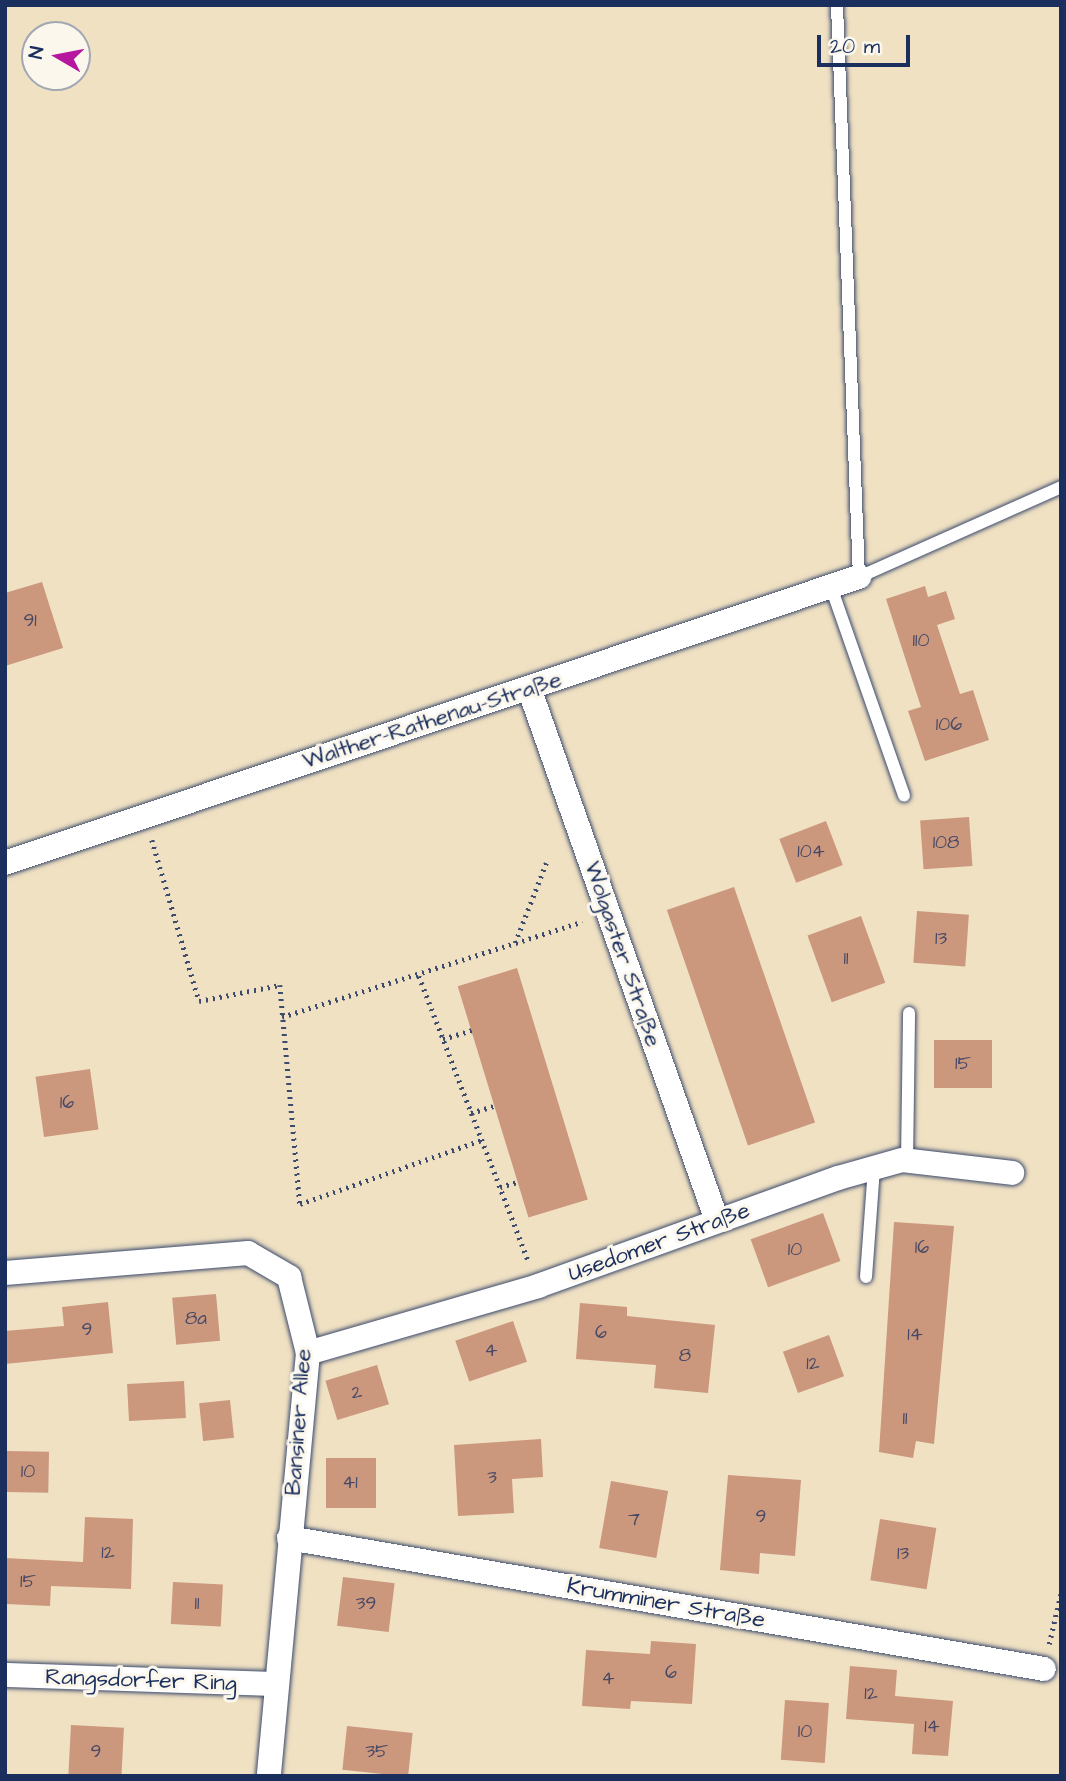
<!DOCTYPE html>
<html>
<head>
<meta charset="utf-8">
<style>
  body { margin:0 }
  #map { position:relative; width:1066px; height:1781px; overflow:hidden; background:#f0e1c3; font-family:"Architects Daughter",sans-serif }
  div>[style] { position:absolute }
  .building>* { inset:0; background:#cb977d; transform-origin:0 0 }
  .path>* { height:4.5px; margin-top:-2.25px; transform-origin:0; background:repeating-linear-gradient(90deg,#3b4a6d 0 2px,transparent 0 7px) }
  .roads { filter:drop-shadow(0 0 2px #3b4a6d) drop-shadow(0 0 2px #3b4a6d) }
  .lane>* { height:12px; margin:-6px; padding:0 6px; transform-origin:6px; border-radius:6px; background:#fff }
  .street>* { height:24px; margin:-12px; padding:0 12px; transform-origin:12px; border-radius:12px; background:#fff }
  span { translate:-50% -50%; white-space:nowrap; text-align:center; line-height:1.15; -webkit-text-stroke:6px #fbf7ec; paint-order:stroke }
  .number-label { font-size:19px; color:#474966 }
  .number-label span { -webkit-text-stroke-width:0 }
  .street-label { font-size:23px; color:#1b2f5e }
  .frame { position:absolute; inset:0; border:7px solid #1b2f5e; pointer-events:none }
  .north { position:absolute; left:21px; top:21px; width:70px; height:70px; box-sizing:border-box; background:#fbf7ec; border:2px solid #a1a7b3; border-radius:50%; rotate:280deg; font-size:19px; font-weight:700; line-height:28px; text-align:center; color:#1b2f5e }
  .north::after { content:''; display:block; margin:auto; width:24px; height:32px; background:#b5179e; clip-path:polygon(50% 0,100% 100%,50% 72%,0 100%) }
  .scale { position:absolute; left:817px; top:35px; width:93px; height:32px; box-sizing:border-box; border:4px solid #1b2f5e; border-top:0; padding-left:9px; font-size:21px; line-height:24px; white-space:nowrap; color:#1b2f5e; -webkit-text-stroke:5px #fbf7ec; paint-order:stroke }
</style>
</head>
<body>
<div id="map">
  <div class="building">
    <i style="clip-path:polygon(42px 582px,63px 648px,5px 666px,5px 593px)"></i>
    <i style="clip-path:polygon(925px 586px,928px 597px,946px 591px,955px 619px,937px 625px,960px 694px,973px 690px,989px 740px,925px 761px,908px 711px,921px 707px,886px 599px)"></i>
    <i style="left:969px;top:817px;width:49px;height:49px;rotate:86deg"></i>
    <i style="left:826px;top:821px;width:47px;height:50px;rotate:69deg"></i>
    <i style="left:734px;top:887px;width:249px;height:71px;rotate:71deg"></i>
    <i style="left:917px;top:911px;width:52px;height:52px;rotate:4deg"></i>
    <i style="left:861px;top:916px;width:71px;height:57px;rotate:70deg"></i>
    <i style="left:517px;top:968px;width:242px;height:62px;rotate:73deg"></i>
    <i style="left:934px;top:1040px;width:58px;height:48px"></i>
    <i style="left:90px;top:1069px;width:61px;height:55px;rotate:82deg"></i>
    <i style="left:823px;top:1213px;width:51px;height:77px;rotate:70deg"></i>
    <i style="clip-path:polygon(894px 1222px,954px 1226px,934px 1444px,916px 1441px,913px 1458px,879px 1452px)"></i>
    <i style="left:216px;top:1294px;width:47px;height:44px;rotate:85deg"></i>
    <i style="clip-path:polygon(108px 1302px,113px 1353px,5px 1364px,5px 1331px,64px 1326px,62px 1307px)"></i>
    <i style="clip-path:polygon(580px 1303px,627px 1307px,627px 1316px,715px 1325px,708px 1393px,654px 1388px,656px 1365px,576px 1359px)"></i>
    <i style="left:513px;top:1321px;width:43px;height:61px;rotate:71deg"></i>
    <i style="left:829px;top:1335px;width:44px;height:49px;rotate:70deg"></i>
    <i style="left:377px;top:1365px;width:41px;height:54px;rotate:73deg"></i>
    <i style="left:184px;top:1381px;width:37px;height:57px;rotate:87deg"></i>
    <i style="left:230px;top:1400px;width:38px;height:31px;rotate:84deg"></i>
    <i style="clip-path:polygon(541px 1439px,543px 1477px,512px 1479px,514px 1513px,458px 1516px,454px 1445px)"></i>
    <i style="left:7px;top:1451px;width:42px;height:41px;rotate:1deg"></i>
    <i style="left:326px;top:1458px;width:50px;height:50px"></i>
    <i style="clip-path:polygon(728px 1475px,801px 1480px,795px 1556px,760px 1553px,759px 1574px,720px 1570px)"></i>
    <i style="left:611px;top:1481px;width:58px;height:68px;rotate:10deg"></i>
    <i style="clip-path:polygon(85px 1517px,133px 1519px,131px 1589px,51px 1586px,50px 1606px,5px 1604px,5px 1558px,83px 1562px)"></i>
    <i style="left:880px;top:1519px;width:57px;height:62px;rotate:9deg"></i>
    <i style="left:343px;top:1577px;width:52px;height:49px;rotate:7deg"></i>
    <i style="left:173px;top:1582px;width:50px;height:42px;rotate:3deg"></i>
    <i style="clip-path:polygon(651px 1641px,696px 1644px,692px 1704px,631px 1701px,630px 1709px,582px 1706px,586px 1650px,650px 1654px)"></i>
    <i style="clip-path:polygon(850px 1666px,897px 1670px,895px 1696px,953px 1701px,948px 1756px,912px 1754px,914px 1724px,846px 1719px)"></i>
    <i style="left:785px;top:1700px;width:44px;height:60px;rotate:4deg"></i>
    <i style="left:71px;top:1725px;width:53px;height:51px;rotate:3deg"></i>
    <i style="left:347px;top:1726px;width:66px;height:44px;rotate:6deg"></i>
  </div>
  <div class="path">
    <i style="left:152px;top:840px;width:168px;rotate:73.7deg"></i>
    <i style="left:199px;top:1001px;width:83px;rotate:-11.2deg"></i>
    <i style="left:280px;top:985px;width:220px;rotate:84.8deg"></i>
    <i style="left:300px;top:1204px;width:193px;rotate:-19.4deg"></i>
    <i style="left:515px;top:943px;width:86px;rotate:-68.8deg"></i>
    <i style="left:419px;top:976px;width:306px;rotate:69deg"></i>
    <i style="left:282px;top:1017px;width:315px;rotate:-17.6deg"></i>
    <i style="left:443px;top:1039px;width:30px;rotate:-17deg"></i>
    <i style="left:471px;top:1113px;width:24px;rotate:-17deg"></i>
    <i style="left:500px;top:1187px;width:18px;rotate:-16deg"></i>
    <i style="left:1049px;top:1644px;width:52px;rotate:-76.8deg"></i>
  </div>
  <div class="roads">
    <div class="lane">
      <i style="left:837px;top:5px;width:572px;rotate:87.8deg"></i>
      <i style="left:859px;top:577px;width:221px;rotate:-24deg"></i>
      <i style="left:831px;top:587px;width:221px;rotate:70.7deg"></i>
      <i style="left:907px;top:1161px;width:148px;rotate:-89.2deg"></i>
      <i style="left:866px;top:1277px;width:109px;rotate:-85.8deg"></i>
    </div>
    <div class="street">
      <i style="left:529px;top:688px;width:565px;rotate:70.57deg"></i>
      <i style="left:5px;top:863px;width:901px;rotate:-18.52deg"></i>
      <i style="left:5px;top:1273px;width:244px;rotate:-4.7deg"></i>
      <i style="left:248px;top:1253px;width:48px;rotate:30.3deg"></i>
      <i style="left:289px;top:1277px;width:78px;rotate:76deg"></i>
      <i style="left:308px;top:1353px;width:425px;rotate:95.3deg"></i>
      <i style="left:308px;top:1353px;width:240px;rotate:-16.2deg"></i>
      <i style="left:538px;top:1286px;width:319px;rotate:-19.8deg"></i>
      <i style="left:838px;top:1178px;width:66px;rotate:-15.7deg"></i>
      <i style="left:902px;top:1160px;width:111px;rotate:6.7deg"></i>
      <i style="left:289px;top:1538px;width:766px;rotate:9.84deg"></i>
      <i style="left:5px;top:1675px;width:272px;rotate:1.9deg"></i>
    </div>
  </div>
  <div class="number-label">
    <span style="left:30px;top:621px">91</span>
    <span style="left:921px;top:641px">110</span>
    <span style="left:949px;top:725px">106</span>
    <span style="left:946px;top:843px">108</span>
    <span style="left:811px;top:852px">104</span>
    <span style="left:941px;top:939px">13</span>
    <span style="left:846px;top:959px">11</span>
    <span style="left:963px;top:1064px">15</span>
    <span style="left:67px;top:1103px">16</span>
    <span style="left:922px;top:1248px">16</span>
    <span style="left:795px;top:1250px">10</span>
    <span style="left:196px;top:1319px">8a</span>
    <span style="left:87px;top:1330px">9</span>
    <span style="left:601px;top:1333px">6</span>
    <span style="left:915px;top:1335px">14</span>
    <span style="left:491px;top:1351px">4</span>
    <span style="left:685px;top:1356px">8</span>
    <span style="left:813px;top:1364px">12</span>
    <span style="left:357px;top:1393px">2</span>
    <span style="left:905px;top:1419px">11</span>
    <span style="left:28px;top:1472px">10</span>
    <span style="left:492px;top:1478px">3</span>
    <span style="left:350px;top:1483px">41</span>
    <span style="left:761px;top:1517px">9</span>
    <span style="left:634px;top:1520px">7</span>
    <span style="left:108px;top:1553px">12</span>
    <span style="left:903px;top:1554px">13</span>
    <span style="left:28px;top:1582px">15</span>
    <span style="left:197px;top:1604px">11</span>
    <span style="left:366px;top:1604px">39</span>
    <span style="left:671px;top:1673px">6</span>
    <span style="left:608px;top:1679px">4</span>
    <span style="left:871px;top:1694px">12</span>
    <span style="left:932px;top:1727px">14</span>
    <span style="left:805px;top:1732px">10</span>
    <span style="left:96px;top:1752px">9</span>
    <span style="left:377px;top:1752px">35</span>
  </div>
  <div class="street-label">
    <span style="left:432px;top:720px;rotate:-18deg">Walther-Rathenau-Straße</span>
    <span style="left:623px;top:954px;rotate:71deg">Wolgaster Straße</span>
    <span style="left:659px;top:1242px;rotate:-20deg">Usedomer Straße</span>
    <span style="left:298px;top:1422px;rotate:-86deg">Bansiner Allee</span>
    <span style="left:666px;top:1603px;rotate:10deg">Krumminer Straße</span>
    <span style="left:141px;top:1680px;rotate:2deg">Rangsdorfer Ring</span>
  </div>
  <div class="frame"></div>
  <div class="north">N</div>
  <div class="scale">20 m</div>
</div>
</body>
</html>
